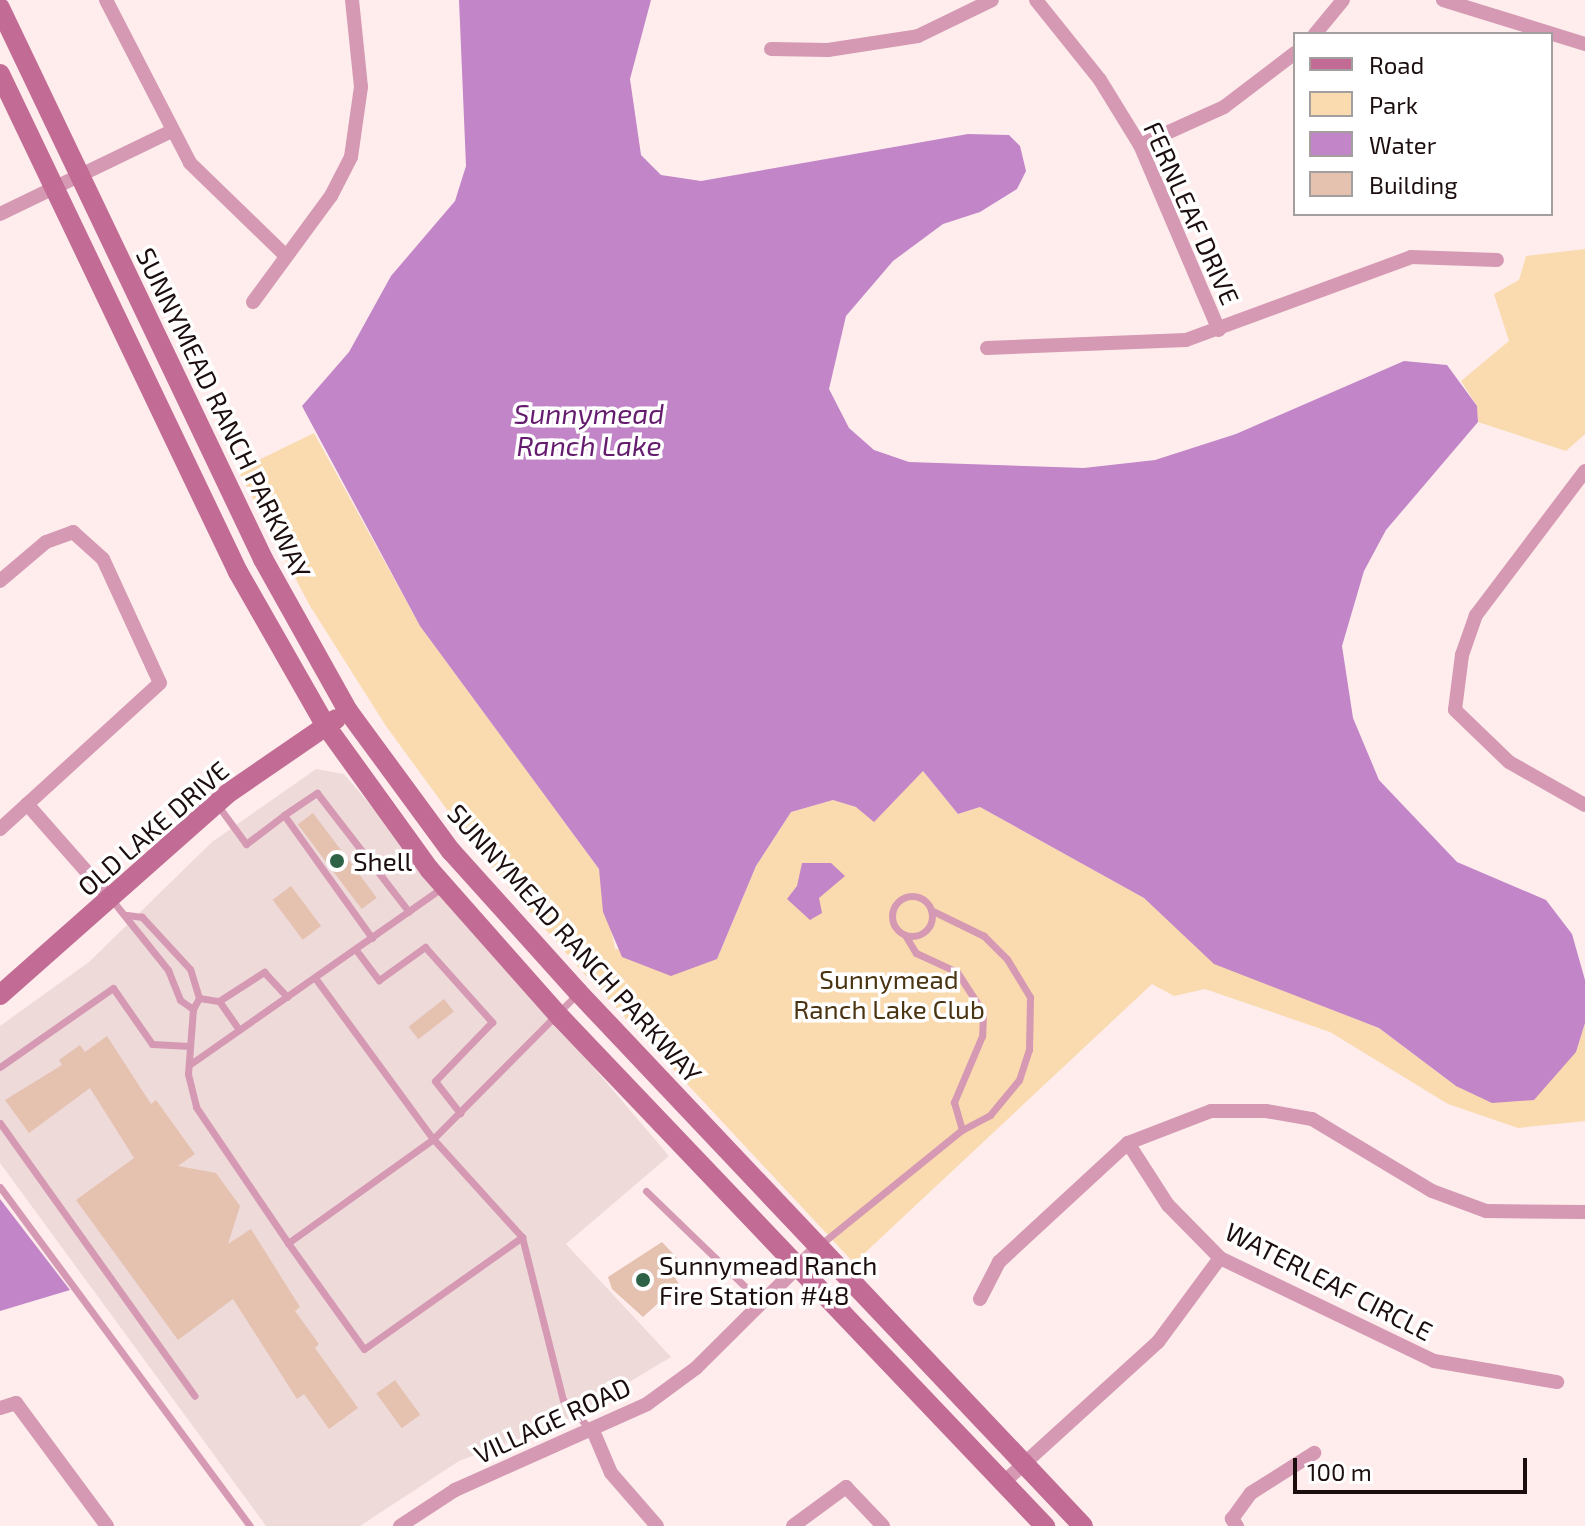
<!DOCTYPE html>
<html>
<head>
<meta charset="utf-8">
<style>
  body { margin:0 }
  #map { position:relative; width:1585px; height:1526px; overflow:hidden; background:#feedec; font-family:"Exo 2",sans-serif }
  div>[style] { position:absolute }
  .built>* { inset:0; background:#efdada }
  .green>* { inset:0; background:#fadaaf }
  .water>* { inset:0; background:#c185c8 }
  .building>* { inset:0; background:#e5c1b0; transform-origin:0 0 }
  .lane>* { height:7px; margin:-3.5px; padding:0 3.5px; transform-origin:3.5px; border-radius:3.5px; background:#d599b3 }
  .lane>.ring { margin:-3.5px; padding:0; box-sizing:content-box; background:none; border:7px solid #d599b3; border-radius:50% }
  .street>* { height:14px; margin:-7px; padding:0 7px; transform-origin:7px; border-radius:7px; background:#d599b3 }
  .secondary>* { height:20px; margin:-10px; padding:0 10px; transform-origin:10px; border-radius:10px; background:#c26c95 }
  .dots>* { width:22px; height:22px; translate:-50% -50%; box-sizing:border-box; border:4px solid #fff; border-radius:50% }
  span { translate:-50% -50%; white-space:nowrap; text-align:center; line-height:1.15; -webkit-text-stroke:7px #fff; paint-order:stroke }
  .street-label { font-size:26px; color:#1c0e0e }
  .poi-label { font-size:26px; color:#1c0e0e }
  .left { translate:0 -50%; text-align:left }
  .park-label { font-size:26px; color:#4b3412 }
  .water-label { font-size:28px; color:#651c6e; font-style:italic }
  .legend { position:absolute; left:1293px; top:32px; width:260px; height:184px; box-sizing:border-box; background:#fff; border:2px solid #a49f9f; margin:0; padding:10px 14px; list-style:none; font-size:24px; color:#1c0e0e }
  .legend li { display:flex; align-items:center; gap:16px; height:40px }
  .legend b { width:40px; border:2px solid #a49f9f }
  .scale { position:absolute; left:1293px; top:1458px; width:234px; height:36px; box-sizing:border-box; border:4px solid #1c0e0e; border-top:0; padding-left:10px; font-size:24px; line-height:28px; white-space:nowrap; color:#1c0e0e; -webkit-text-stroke:6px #fff; paint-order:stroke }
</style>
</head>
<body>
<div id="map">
  <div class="built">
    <i style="clip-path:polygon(316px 769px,344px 774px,669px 1156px,566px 1244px,671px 1357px,561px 1423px,459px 1461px,360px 1526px,266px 1526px,0 1163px,0 1026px,89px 962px,212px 842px)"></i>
  </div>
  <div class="green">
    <i style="clip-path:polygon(1585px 249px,1585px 434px,1566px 451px,1478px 422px,1477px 406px,1461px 381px,1509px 341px,1494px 294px,1519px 280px,1526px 256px)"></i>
    <i style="clip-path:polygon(314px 433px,420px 626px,599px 869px,615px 949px,717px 959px,756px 866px,791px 812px,833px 800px,856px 807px,923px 771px,958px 814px,980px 807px,1144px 898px,1214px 963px,1379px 1028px,1456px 1086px,1576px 1052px,1585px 1023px,1585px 1121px,1518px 1128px,1448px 1104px,1330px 1032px,1205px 989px,1174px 996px,1152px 984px,854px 1263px,578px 967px,475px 848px,386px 726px,310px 606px,238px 470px)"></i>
  </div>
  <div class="water">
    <i style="clip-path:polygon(459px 0,651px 0,630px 79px,641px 155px,661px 175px,701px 181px,968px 134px,1009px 135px,1020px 146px,1026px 171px,1017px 189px,980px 212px,943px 224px,893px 261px,846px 316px,829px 389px,849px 428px,874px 450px,909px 462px,1084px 468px,1155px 460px,1236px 434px,1404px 361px,1447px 365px,1477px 406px,1478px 422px,1386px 530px,1364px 571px,1342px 646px,1353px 718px,1379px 780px,1457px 862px,1546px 900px,1572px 934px,1585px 980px,1585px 1023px,1576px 1052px,1534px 1100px,1492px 1103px,1456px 1086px,1379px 1028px,1214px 964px,1144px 898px,980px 807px,958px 814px,923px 771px,874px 822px,856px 807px,833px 800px,791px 812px,756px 866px,717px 959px,671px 976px,622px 957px,603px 912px,599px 869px,420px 626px,302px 406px,349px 352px,391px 276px,455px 201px,466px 166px)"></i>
    <i style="clip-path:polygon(802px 863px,831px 863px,845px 876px,819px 898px,822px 913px,810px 920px,787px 899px,797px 886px)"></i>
    <i style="clip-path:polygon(0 1199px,70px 1290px,0 1311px)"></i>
  </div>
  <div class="building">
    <i style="left:313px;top:813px;width:106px;height:19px;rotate:53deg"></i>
    <i style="left:291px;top:886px;width:50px;height:23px;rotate:53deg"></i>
    <i style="left:444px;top:999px;width:16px;height:45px;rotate:52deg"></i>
    <i style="clip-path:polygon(107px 1036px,151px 1104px,156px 1100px,195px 1154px,178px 1166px,216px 1173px,240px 1206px,228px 1244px,251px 1229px,300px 1307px,295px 1311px,319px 1344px,315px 1348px,358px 1408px,329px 1429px,304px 1394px,297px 1399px,233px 1299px,178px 1340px,76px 1200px,134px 1158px,90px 1088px,29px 1133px,5px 1100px,62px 1065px,59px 1060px,80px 1045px,85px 1052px)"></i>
    <i style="clip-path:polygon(662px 1242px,677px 1258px,679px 1266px,672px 1273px,679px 1284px,643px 1317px,612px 1289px,608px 1277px)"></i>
    <i style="left:395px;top:1380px;width:43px;height:23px;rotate:54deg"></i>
  </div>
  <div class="lane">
    <i style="left:219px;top:807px;width:46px;rotate:53.9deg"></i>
    <i style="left:246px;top:844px;width:48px;rotate:-37.3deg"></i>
    <i class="ring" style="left:892px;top:896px;width:33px;height:33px"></i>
    <i style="left:112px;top:900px;width:90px;rotate:51.3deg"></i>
    <i style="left:168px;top:970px;width:32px;rotate:68deg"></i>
    <i style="left:180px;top:1000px;width:16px;rotate:35deg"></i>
    <i style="left:193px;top:1009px;width:13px;rotate:-61deg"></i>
    <i style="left:199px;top:998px;width:30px;rotate:-107deg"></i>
    <i style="left:190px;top:969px;width:71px;rotate:-132.7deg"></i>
    <i style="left:142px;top:917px;width:15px;rotate:-172deg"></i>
    <i style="left:905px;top:935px;width:21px;rotate:59deg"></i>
    <i style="left:916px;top:953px;width:45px;rotate:24.9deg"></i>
    <i style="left:957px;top:972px;width:48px;rotate:57deg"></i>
    <i style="left:983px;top:1012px;width:24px;rotate:92deg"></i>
    <i style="left:982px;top:1036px;width:72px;rotate:113deg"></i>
    <i style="left:954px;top:1102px;width:29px;rotate:74deg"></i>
    <i style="left:962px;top:1130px;width:32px;rotate:-28deg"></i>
    <i style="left:990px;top:1115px;width:45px;rotate:-50.4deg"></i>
    <i style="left:1019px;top:1080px;width:32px;rotate:-72deg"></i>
    <i style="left:1029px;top:1050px;width:53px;rotate:-88.9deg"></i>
    <i style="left:1030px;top:997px;width:44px;rotate:-121.2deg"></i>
    <i style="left:1007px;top:959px;width:33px;rotate:-135deg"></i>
    <i style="left:984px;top:936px;width:59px;rotate:-153.9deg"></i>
    <i style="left:372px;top:938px;width:151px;rotate:-125.6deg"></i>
    <i style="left:284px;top:815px;width:40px;rotate:-34deg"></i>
    <i style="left:317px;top:793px;width:150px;rotate:52.3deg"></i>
    <i style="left:356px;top:950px;width:38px;rotate:53deg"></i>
    <i style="left:379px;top:980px;width:57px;rotate:-35.7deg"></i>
    <i style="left:425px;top:947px;width:101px;rotate:48.2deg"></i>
    <i style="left:492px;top:1022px;width:82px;rotate:134deg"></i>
    <i style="left:435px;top:1081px;width:41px;rotate:52deg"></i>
    <i style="left:199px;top:998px;width:20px;rotate:9deg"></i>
    <i style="left:219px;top:1001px;width:54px;rotate:-32.8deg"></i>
    <i style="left:264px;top:972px;width:34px;rotate:47deg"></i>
    <i style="left:219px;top:1001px;width:35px;rotate:55deg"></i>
    <i style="left:193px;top:1009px;width:65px;rotate:94.4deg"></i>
    <i style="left:188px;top:1074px;width:34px;rotate:76deg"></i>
    <i style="left:196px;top:1107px;width:164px;rotate:55.9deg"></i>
    <i style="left:288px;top:1243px;width:178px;rotate:-35.6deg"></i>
    <i style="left:433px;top:1139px;width:203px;rotate:-45.2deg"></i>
    <i style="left:189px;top:1065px;width:310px;rotate:-35deg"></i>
    <i style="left:0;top:1067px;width:138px;rotate:-35deg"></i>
    <i style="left:113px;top:988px;width:68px;rotate:55.1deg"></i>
    <i style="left:152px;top:1044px;width:38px;rotate:3deg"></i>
    <i style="left:0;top:1123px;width:335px;rotate:54.5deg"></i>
    <i style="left:0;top:1187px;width:421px;rotate:53.6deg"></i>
    <i style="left:646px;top:1191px;width:160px;rotate:44deg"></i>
    <i style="left:522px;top:1237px;width:168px;rotate:75.9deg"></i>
    <i style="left:563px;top:1400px;width:40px;rotate:47deg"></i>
    <i style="left:288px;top:1243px;width:130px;rotate:54.4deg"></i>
    <i style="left:364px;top:1349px;width:194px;rotate:-35.3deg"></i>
    <i style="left:522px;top:1237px;width:132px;rotate:-132.2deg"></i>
    <i style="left:433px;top:1139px;width:200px;rotate:-126.2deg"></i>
    <i style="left:821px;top:1244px;width:181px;rotate:-39deg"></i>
  </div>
  <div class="street">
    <i style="left:106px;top:0;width:183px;rotate:62.7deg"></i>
    <i style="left:190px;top:163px;width:131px;rotate:44.1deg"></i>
    <i style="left:1036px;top:0;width:102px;rotate:51.3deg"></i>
    <i style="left:1100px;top:80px;width:76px;rotate:58.4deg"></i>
    <i style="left:1140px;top:145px;width:201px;rotate:66.9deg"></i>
    <i style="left:1443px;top:0;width:149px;rotate:17.2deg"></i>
    <i style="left:1315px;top:34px;width:44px;rotate:-50.5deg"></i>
    <i style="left:771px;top:49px;width:57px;rotate:1deg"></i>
    <i style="left:828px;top:50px;width:91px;rotate:-8.8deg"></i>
    <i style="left:918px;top:36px;width:82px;rotate:-25.9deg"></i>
    <i style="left:1140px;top:145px;width:92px;rotate:-24.3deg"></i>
    <i style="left:1224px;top:107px;width:89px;rotate:-37.3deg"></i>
    <i style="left:0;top:214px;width:189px;rotate:-25.8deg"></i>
    <i style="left:253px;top:302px;width:132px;rotate:-53.7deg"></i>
    <i style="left:331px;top:196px;width:44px;rotate:-62.9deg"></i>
    <i style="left:351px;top:157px;width:71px;rotate:-81.9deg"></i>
    <i style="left:361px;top:87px;width:87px;rotate:-95.9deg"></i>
    <i style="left:987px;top:348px;width:199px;rotate:-2.3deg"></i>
    <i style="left:1186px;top:340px;width:240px;rotate:-20.2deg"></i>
    <i style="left:1411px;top:257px;width:86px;rotate:2deg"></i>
    <i style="left:1585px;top:471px;width:181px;rotate:127.1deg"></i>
    <i style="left:1476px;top:615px;width:42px;rotate:109.3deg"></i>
    <i style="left:1462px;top:655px;width:55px;rotate:97.3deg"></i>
    <i style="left:1455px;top:710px;width:75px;rotate:43.9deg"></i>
    <i style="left:1509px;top:762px;width:87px;rotate:29.5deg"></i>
    <i style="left:0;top:581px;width:60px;rotate:-40.3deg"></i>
    <i style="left:46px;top:542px;width:29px;rotate:-20deg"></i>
    <i style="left:73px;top:532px;width:40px;rotate:42deg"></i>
    <i style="left:103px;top:559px;width:136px;rotate:65.3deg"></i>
    <i style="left:160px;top:683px;width:217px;rotate:137.6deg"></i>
    <i style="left:27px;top:804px;width:125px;rotate:48.6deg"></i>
    <i style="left:1128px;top:1143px;width:74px;rotate:57.2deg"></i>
    <i style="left:1168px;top:1205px;width:74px;rotate:45.5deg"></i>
    <i style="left:1220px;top:1258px;width:237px;rotate:25.7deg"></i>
    <i style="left:1434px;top:1361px;width:125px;rotate:9.7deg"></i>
    <i style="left:980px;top:1299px;width:42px;rotate:-62.8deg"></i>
    <i style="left:999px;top:1262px;width:176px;rotate:-42.7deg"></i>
    <i style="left:1128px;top:1143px;width:89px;rotate:-21.1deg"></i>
    <i style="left:1211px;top:1111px;width:55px"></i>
    <i style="left:1266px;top:1111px;width:47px;rotate:9.9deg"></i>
    <i style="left:1312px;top:1119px;width:140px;rotate:31deg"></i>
    <i style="left:1432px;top:1191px;width:58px;rotate:20.3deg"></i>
    <i style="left:1486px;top:1211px;width:99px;rotate:0.6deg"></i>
    <i style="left:0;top:1408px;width:17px;rotate:-17deg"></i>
    <i style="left:16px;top:1403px;width:153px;rotate:53.5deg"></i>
    <i style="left:594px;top:1433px;width:43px;rotate:67deg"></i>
    <i style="left:611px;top:1473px;width:70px;rotate:49deg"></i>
    <i style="left:1004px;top:1482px;width:208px;rotate:-42.3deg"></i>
    <i style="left:1158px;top:1342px;width:104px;rotate:-53.6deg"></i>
    <i style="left:400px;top:1526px;width:66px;rotate:-33.2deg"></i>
    <i style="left:455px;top:1490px;width:210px;rotate:-24.1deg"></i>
    <i style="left:647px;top:1404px;width:61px;rotate:-36.3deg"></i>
    <i style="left:696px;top:1368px;width:173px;rotate:-44.8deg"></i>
    <i style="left:793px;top:1526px;width:66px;rotate:-36.3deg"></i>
    <i style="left:846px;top:1487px;width:54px;rotate:46.5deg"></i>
    <i style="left:1237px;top:1526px;width:9px;rotate:-126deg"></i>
    <i style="left:1232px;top:1519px;width:32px;rotate:-54deg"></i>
    <i style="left:1251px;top:1493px;width:75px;rotate:-32.4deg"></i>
  </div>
  <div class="secondary">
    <i style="left:0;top:8px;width:611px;rotate:64.48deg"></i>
    <i style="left:263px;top:559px;width:174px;rotate:60.8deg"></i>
    <i style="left:348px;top:711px;width:174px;rotate:53.7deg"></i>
    <i style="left:451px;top:851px;width:190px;rotate:48deg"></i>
    <i style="left:578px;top:992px;width:735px;rotate:46.6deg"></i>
    <i style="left:0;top:74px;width:552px;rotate:64.46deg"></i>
    <i style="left:238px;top:572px;width:177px;rotate:60.3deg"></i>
    <i style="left:326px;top:726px;width:176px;rotate:54.2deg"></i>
    <i style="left:429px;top:869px;width:199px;rotate:48.5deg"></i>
    <i style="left:561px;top:1018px;width:702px;rotate:46.39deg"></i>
    <i style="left:0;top:995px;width:303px;rotate:-41.5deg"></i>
    <i style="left:227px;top:794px;width:132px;rotate:-34.5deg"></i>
  </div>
  <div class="dots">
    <i style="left:337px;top:861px;background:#2d6247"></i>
    <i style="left:643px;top:1280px;background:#2d6247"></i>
  </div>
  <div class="street-label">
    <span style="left:1192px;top:213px;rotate:66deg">FERNLEAF DRIVE</span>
    <span style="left:224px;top:413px;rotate:64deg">SUNNYMEAD RANCH PARKWAY</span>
    <span style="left:153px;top:828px;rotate:-41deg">OLD LAKE DRIVE</span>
    <span style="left:575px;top:943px;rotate:48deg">SUNNYMEAD RANCH PARKWAY</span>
    <span style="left:1329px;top:1281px;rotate:27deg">WATERLEAF CIRCLE</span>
    <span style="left:552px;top:1420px;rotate:-25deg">VILLAGE ROAD</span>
  </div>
  <div class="poi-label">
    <span class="left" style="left:353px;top:861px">Shell</span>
    <span class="left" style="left:659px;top:1280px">Sunnymead Ranch<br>Fire Station #48</span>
  </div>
  <div class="park-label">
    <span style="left:889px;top:994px">Sunnymead<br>Ranch Lake Club</span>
  </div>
  <div class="water-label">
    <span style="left:589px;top:429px">Sunnymead<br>Ranch Lake</span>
  </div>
  <ul class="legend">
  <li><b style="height:10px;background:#c26c95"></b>Road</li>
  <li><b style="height:22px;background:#fadaaf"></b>Park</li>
  <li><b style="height:22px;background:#c185c8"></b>Water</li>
  <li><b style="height:22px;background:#e5c1b0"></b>Building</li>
  </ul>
  <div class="scale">100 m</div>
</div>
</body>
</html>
